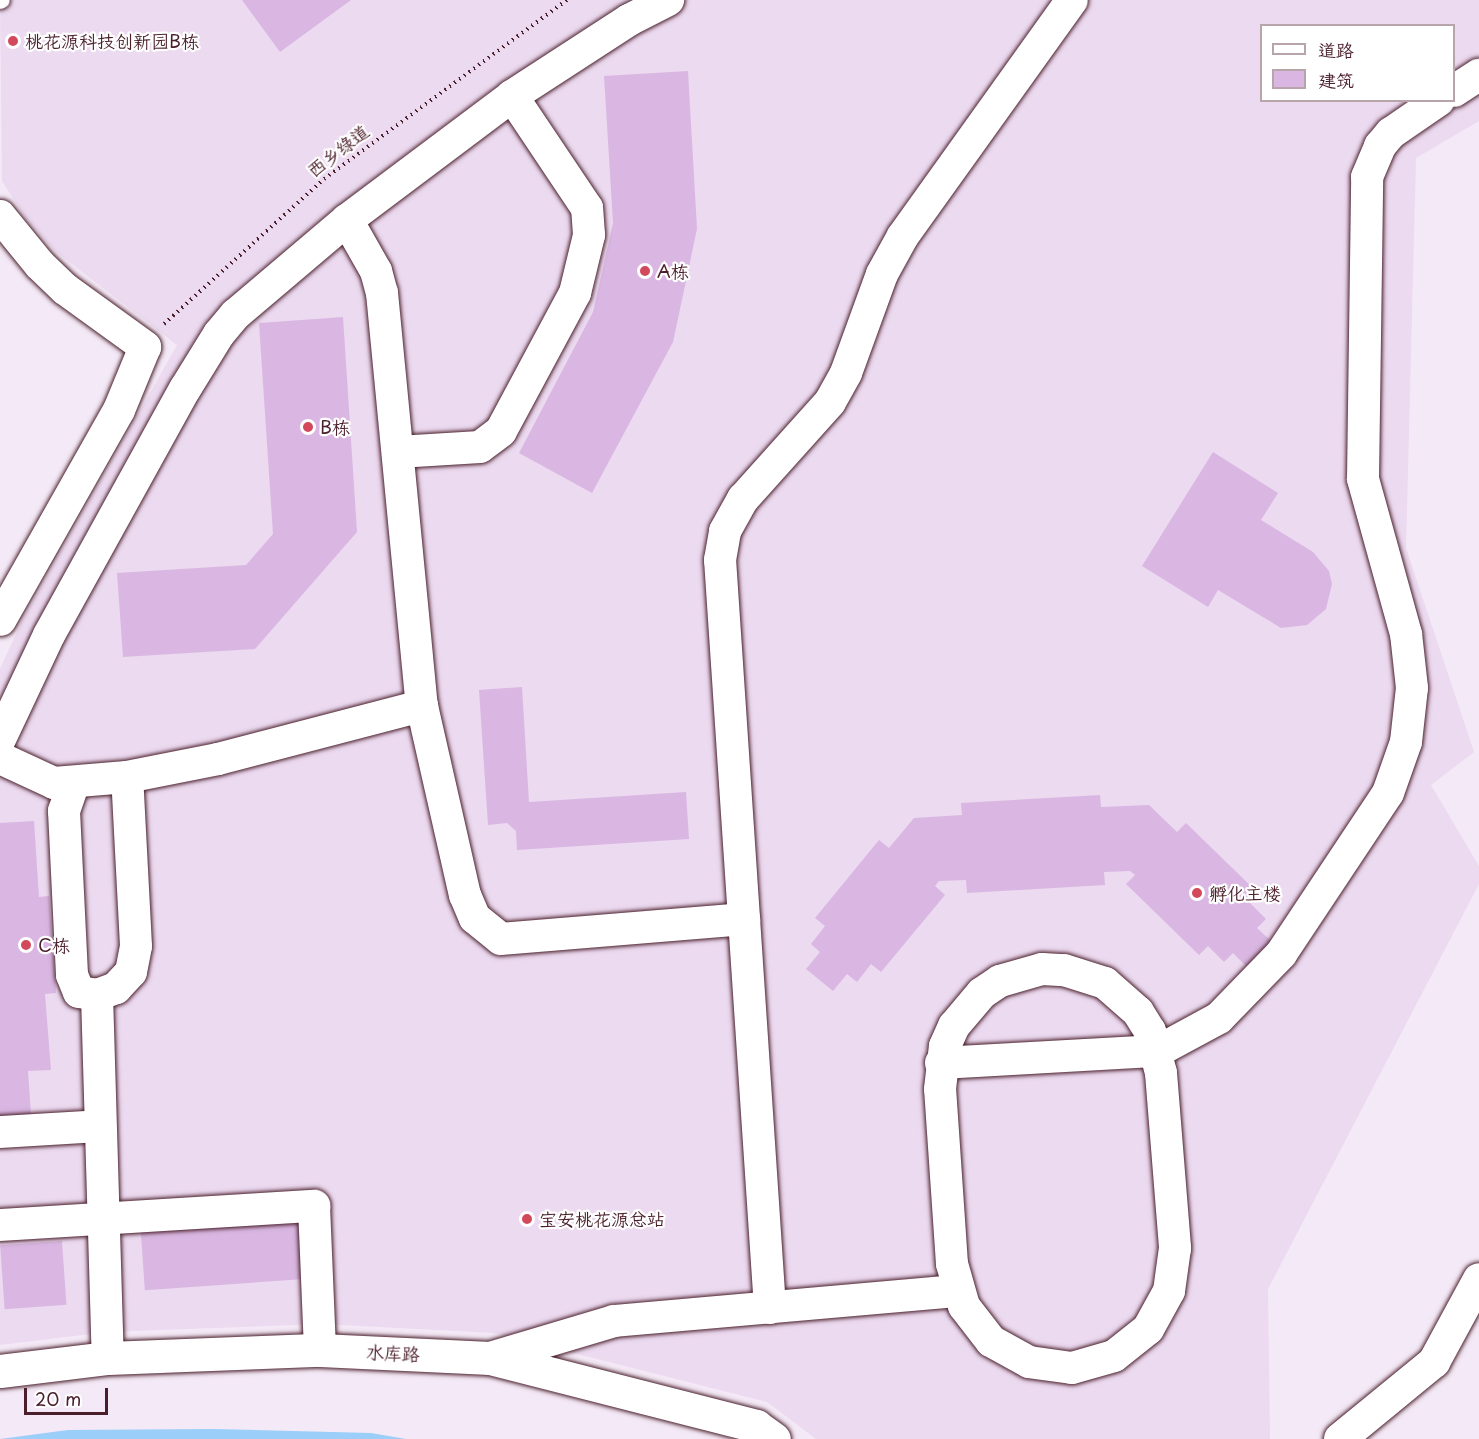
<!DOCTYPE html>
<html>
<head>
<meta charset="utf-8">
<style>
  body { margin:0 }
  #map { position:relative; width:1479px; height:1439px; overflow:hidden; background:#f4e9f6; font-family:"Playpen Sans","LXGW WenKai TC",sans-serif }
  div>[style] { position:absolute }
  .built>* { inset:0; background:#ecdaf0 }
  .water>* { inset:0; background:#9bcef8 }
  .building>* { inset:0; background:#d9b7e2; transform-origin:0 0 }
  .path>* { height:4px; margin-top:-2px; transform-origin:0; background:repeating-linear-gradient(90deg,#4a1f2b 0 1.5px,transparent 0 6px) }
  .roads { filter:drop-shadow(0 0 2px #4a1f2b) drop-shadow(0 0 2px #4a1f2b) }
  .service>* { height:15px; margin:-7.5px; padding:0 7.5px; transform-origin:7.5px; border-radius:7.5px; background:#fff }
  .minor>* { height:32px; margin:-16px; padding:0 16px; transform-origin:16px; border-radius:16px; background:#fff }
  .tertiary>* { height:33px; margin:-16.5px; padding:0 16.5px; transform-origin:16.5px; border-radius:16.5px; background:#fff }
  .dots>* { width:16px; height:16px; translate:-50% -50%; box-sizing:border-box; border:3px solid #fff; border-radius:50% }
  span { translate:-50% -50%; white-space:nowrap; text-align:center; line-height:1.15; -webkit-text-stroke:4.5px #fff; paint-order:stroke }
  .poi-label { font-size:18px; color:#4a1f2b }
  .left { translate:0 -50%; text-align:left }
  .street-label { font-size:18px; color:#4a1f2b }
  .legend { position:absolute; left:1260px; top:24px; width:195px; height:78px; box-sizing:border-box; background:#fff; border:2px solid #b7a5aa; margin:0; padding:8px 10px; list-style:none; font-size:18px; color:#4a1f2b }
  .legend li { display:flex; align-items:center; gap:12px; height:30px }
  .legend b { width:30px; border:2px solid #b7a5aa }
  .scale { position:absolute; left:24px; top:1388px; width:84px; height:27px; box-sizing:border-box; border:3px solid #4a1f2b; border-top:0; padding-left:8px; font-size:18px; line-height:21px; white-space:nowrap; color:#4a1f2b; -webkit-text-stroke:4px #fff; paint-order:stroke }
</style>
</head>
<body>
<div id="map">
  <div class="built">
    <i style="clip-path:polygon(evenodd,0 0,1479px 0,1479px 121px,1416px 158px,1406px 548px,1474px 752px,1431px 785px,1479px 866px,1479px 884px,1268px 1289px,1270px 1439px,816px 1439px,767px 1402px,494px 1333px,321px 1324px,107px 1332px,0 1345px,0 669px,22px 621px,177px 345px,55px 251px,25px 217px,2px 181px,0 0,1262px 26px,1454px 26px,1454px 100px,1262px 100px,1262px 26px)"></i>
  </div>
  <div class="water">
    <i style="clip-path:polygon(213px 1429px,371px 1433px,406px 1439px,0 1439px,68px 1430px)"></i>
  </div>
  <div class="building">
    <i style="clip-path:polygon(242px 0,351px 0,280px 52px)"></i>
    <i style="clip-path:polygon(688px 71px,697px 229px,673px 342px,592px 493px,519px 453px,593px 312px,613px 223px,604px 76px)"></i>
    <i style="clip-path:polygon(343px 317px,357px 532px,255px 649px,123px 657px,117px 573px,246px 565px,273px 534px,259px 323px)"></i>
    <i style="clip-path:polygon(1213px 452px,1278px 493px,1261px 520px,1313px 552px,1329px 571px,1332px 584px,1326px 609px,1307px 625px,1281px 628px,1218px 590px,1208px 607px,1142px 566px)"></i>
    <i style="clip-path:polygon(522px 687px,529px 802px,686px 792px,689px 839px,517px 850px,516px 831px,507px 823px,488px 825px,479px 690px)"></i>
    <i style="clip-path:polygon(1100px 795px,1101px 807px,1149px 805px,1177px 832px,1186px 823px,1258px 893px,1249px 902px,1266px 919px,1257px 928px,1273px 943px,1248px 968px,1233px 953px,1224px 962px,1208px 946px,1199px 955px,1126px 884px,1135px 875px,1130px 871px,1104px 872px,1105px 885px,967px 893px,966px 880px,939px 881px,935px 886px,945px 895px,881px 972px,871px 964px,857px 982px,847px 974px,833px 991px,806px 969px,820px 952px,811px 944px,825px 926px,815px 918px,879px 840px,889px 848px,914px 818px,962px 815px,961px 803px)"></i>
    <i style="clip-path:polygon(34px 821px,39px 897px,49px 896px,56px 993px,45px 994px,51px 1070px,28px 1071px,32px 1128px,0 1130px,0 823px)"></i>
    <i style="left:303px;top:1215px;width:64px;height:163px;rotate:86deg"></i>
    <i style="left:62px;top:1241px;width:64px;height:62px;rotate:86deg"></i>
  </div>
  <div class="path">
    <i style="left:164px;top:324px;width:216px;rotate:-42.2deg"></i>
    <i style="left:324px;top:179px;width:302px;rotate:-36.4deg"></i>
  </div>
  <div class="roads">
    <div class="service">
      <i style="left:0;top:1px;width:2px;rotate:-27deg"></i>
    </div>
    <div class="minor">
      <i style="left:1454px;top:91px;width:30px;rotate:-33deg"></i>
      <i style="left:0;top:216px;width:63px;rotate:50.8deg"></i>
      <i style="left:40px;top:265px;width:35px;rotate:44deg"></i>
      <i style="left:65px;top:289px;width:99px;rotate:35.9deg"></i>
      <i style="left:145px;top:347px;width:68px;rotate:112.4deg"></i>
      <i style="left:119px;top:410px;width:241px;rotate:119.5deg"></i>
      <i style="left:347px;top:220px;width:59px;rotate:60.4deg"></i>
      <i style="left:376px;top:271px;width:23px;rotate:75deg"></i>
      <i style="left:382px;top:293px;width:415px;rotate:84.5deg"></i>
      <i style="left:422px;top:706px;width:194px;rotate:77.2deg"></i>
      <i style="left:465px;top:895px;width:25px;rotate:67deg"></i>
      <i style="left:475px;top:918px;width:33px;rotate:39deg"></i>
      <i style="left:501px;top:939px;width:244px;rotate:-4.7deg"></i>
      <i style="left:398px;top:452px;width:82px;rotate:-3.5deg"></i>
      <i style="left:480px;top:447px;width:26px;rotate:-37deg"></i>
      <i style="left:501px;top:431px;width:157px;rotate:-61.8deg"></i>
      <i style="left:575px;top:293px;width:60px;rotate:-76.4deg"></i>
      <i style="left:589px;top:235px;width:27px;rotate:-94deg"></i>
      <i style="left:587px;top:208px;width:135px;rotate:-123.8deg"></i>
      <i style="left:0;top:739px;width:115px;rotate:-64.8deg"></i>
      <i style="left:49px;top:635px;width:281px;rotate:-61.1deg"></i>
      <i style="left:185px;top:389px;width:65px;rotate:-58.3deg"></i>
      <i style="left:219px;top:334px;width:26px;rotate:-50deg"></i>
      <i style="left:236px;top:314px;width:145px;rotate:-40.3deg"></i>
      <i style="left:347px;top:220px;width:206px;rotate:-36.9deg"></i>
      <i style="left:512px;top:96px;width:140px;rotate:-33deg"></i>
      <i style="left:629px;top:20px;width:44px;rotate:-27.1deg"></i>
      <i style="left:0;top:758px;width:60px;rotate:24.8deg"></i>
      <i style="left:54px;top:783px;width:73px;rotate:-4.7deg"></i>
      <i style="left:127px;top:777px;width:93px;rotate:-11.2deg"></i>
      <i style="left:218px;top:759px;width:211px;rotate:-14.6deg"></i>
      <i style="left:74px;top:782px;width:31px;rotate:109deg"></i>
      <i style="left:64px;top:811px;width:164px;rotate:87.2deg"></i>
      <i style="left:72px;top:975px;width:18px;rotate:68deg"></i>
      <i style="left:79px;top:992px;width:18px;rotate:9deg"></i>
      <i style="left:97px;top:995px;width:363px;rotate:88.3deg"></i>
      <i style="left:1042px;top:969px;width:22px;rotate:3deg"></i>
      <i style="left:1064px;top:970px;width:43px;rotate:17.6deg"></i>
      <i style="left:1105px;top:983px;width:44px;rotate:41.3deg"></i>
      <i style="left:1138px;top:1012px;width:22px;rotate:58deg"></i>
      <i style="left:1150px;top:1031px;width:43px;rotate:75.3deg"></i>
      <i style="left:1161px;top:1073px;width:176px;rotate:85.4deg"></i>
      <i style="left:1175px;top:1248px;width:43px;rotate:97.9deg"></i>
      <i style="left:1169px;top:1291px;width:43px;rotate:118.9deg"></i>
      <i style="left:1148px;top:1329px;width:43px;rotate:141.5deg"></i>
      <i style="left:1114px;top:1356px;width:44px;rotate:164.1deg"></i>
      <i style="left:1072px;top:1368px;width:43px;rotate:-172.1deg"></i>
      <i style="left:1029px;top:1362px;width:43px;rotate:-151.1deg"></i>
      <i style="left:991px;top:1341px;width:44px;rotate:-127.6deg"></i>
      <i style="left:964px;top:1306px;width:44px;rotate:-105.9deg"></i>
      <i style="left:952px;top:1264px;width:175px;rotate:-93.9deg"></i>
      <i style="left:940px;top:1089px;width:43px;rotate:-83.4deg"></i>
      <i style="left:945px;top:1046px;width:22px;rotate:-66deg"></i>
      <i style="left:954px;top:1026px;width:43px;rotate:-49.7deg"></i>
      <i style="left:982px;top:993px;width:22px;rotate:-34deg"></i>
      <i style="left:1000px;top:981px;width:44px;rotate:-15.9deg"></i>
      <i style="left:97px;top:995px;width:20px;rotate:-20deg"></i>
      <i style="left:116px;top:988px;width:22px;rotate:-47deg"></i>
      <i style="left:131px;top:972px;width:26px;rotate:-79deg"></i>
      <i style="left:136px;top:946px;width:169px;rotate:-93deg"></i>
      <i style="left:941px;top:1063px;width:217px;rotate:-3.2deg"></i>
      <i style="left:1158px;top:1051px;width:69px;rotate:-28.4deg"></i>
      <i style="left:1219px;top:1018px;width:89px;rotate:-45.9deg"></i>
      <i style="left:1281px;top:954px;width:193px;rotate:-56.4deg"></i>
      <i style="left:1388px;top:793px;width:54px;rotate:-70.6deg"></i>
      <i style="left:1406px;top:742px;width:54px;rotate:-83.7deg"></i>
      <i style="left:1412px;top:688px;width:54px;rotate:-96.3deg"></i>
      <i style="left:1406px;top:634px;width:161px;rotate:-105.5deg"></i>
      <i style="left:1363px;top:479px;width:302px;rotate:-89.2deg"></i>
      <i style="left:1367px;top:177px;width:34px;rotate:-67deg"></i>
      <i style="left:1380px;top:146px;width:17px;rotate:-50deg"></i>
      <i style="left:1391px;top:133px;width:58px;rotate:-34.5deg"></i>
      <i style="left:0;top:1132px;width:100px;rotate:-3.4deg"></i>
      <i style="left:0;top:1225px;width:315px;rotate:-3.5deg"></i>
      <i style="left:314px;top:1206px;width:144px;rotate:87.6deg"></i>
      <i style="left:770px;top:1308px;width:750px;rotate:-93.82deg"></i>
      <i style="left:720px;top:560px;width:29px;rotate:-80deg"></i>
      <i style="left:725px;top:531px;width:37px;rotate:-61deg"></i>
      <i style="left:743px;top:499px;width:130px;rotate:-48.1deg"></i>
      <i style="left:830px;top:402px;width:33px;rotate:-61deg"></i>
      <i style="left:846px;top:373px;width:105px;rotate:-70deg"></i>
      <i style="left:882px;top:274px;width:43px;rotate:-61.1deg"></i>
      <i style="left:903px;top:236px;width:290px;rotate:-54.4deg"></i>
      <i style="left:490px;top:1358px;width:129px;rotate:-16.6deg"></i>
      <i style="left:614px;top:1321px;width:345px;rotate:-5deg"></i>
      <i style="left:1340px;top:1439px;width:122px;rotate:-39.3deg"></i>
      <i style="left:1434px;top:1362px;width:94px;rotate:-61.5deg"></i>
    </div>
    <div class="tertiary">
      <i style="left:0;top:1371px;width:109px;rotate:-6.9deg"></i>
      <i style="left:108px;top:1358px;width:212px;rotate:-2.2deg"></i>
      <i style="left:320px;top:1350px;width:170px;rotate:2.7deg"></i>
      <i style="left:490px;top:1358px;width:275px;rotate:14.3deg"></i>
      <i style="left:756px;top:1426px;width:22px;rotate:36deg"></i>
    </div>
  </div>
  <div class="dots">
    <i style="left:13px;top:41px;background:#d1495b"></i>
    <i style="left:645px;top:271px;background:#d1495b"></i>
    <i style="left:308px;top:427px;background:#d1495b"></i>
    <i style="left:1197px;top:893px;background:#d1495b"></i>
    <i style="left:26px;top:945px;background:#d1495b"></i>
    <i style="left:527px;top:1219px;background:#d1495b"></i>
  </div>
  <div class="poi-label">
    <span class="left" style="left:25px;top:41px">桃花源科技创新园B栋</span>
    <span class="left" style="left:657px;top:271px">A栋</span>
    <span class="left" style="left:320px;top:427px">B栋</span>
    <span class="left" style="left:1209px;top:893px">孵化主楼</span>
    <span class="left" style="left:38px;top:945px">C栋</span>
    <span class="left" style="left:539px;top:1219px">宝安桃花源总站</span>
  </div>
  <div class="street-label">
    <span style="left:338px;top:151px;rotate:-38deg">西乡绿道</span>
    <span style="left:393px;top:1353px;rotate:3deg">水库路</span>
  </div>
  <ul class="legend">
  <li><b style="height:8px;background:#fff"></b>道路</li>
  <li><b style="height:16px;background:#d9b7e2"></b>建筑</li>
  </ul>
  <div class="scale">20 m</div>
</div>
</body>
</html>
